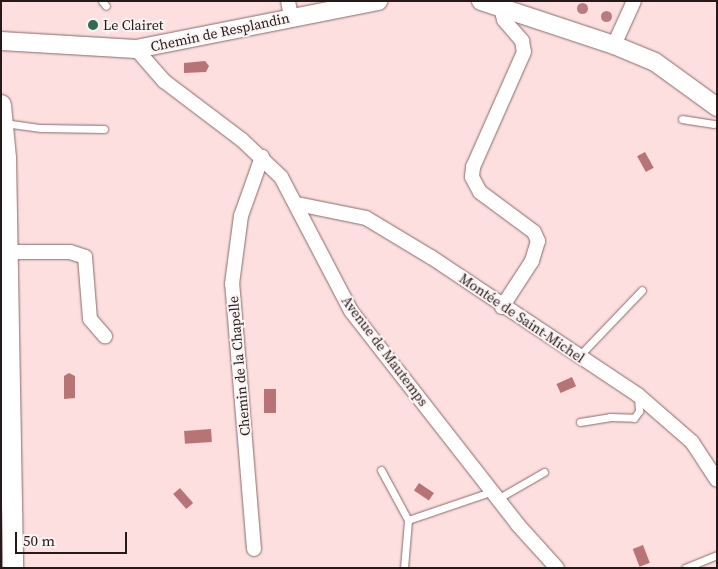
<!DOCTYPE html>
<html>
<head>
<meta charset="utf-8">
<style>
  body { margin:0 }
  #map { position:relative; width:718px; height:569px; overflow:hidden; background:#fddfe0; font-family:"Source Serif 4",serif }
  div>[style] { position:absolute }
  .water>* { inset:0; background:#b87377; transform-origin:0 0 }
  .roads { filter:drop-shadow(0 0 1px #88696a) drop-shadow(0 0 1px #88696a) }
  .service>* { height:7px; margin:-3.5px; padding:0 3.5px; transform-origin:3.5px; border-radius:3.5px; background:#fff }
  .minor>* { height:14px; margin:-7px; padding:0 7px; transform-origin:7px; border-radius:7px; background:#fff }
  .tertiary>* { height:18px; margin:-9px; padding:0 9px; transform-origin:9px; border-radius:9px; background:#fff }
  .secondary>* { height:20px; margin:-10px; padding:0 10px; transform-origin:10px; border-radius:10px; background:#fff }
  .trees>* { width:11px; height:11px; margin:-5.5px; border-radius:50%; background:#b87b82 }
  .dots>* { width:14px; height:14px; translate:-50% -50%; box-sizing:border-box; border:2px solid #faf3f3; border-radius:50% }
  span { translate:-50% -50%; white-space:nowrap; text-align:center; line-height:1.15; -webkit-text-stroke:4px #faf3f3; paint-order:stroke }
  .poi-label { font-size:14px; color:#251919 }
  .left { translate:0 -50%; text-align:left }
  .street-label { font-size:14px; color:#251919 }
  .frame { position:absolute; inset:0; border:2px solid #251919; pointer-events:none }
  .scale { position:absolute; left:15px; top:532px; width:112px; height:22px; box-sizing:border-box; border:2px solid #251919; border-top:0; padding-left:6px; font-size:15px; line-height:18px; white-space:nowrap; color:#251919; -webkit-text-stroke:4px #faf3f3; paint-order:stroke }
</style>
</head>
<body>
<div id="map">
  <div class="water">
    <i style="clip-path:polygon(205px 61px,209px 66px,206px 72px,184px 73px,184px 63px)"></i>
    <i style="left:645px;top:152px;width:18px;height:9px;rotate:61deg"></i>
    <i style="clip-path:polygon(69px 373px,75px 376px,75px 398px,64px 399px,64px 376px)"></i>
    <i style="left:572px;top:377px;width:10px;height:17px;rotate:66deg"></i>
    <i style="left:264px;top:389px;width:12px;height:24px"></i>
    <i style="left:211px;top:429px;width:13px;height:27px;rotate:86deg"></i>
    <i style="left:419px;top:483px;width:18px;height:9px;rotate:34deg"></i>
    <i style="left:180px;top:488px;width:20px;height:9px;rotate:49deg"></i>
    <i style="left:643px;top:545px;width:19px;height:11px;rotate:69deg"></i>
  </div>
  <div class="roads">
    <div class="service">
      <i style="left:102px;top:1px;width:6px;rotate:51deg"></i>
      <i style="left:682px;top:119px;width:32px;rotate:9deg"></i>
      <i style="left:4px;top:123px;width:37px;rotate:8deg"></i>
      <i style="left:41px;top:128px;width:63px;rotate:0.9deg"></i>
      <i style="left:579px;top:356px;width:91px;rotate:-46.3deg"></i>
      <i style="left:580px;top:422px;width:30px;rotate:-9deg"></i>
      <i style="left:610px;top:417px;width:24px;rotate:2deg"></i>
      <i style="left:634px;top:418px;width:9px;rotate:-54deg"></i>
      <i style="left:639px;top:411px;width:13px;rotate:-94deg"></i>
      <i style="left:381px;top:470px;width:57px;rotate:61.6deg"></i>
      <i style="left:499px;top:498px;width:52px;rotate:-30deg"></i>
      <i style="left:404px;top:568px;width:48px;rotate:-85.2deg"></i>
      <i style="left:408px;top:520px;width:90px;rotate:-18.8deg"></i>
      <i style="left:685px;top:568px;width:35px;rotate:-22deg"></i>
    </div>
    <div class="minor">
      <i style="left:288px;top:1px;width:16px;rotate:79deg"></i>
      <i style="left:501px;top:7px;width:13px;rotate:77deg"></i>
      <i style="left:504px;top:20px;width:28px;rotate:49deg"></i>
      <i style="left:522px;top:41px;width:11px;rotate:80deg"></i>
      <i style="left:524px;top:52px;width:126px;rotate:113.9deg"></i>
      <i style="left:473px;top:167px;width:10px;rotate:96deg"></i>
      <i style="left:472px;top:177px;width:17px;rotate:62deg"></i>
      <i style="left:480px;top:192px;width:67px;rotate:36.5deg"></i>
      <i style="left:534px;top:232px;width:10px;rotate:66deg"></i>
      <i style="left:538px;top:241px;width:21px;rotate:107deg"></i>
      <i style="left:532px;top:261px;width:55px;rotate:123.1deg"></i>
      <i style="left:614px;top:45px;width:48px;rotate:-65.6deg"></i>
      <i style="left:136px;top:49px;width:43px;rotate:48.8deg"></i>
      <i style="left:164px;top:81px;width:98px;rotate:37.1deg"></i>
      <i style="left:242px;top:140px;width:54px;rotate:43.5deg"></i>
      <i style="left:281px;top:177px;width:151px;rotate:62.4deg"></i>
      <i style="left:351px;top:311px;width:271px;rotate:52deg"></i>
      <i style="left:518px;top:525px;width:58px;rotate:47.8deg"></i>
      <i style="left:297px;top:204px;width:70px;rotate:11.5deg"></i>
      <i style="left:366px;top:218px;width:76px;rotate:31deg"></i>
      <i style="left:431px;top:257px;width:249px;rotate:33.7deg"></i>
      <i style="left:638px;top:395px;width:72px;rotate:41deg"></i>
      <i style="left:692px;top:442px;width:45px;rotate:56.7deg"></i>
      <i style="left:8px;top:252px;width:62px"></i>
      <i style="left:70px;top:252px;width:16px;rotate:18deg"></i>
      <i style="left:85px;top:257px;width:62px;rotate:85.4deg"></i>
      <i style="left:90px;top:319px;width:23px;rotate:49deg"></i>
      <i style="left:254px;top:549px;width:266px;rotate:-94.7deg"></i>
      <i style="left:232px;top:284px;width:69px;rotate:-82.5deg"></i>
      <i style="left:241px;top:216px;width:63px;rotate:-70.4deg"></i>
    </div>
    <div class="tertiary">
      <i style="left:481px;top:1px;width:140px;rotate:18.3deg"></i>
      <i style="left:614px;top:45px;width:44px;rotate:22.5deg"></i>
      <i style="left:655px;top:62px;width:77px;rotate:36deg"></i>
      <i style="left:1px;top:41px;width:135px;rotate:3.4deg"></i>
      <i style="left:136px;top:49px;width:247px;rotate:-11.2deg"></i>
    </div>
    <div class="secondary">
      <i style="left:1px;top:105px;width:53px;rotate:84.6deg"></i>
      <i style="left:6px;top:158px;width:410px;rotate:89deg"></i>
    </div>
  </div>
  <div class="trees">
    <i style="left:582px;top:8px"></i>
    <i style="left:606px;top:16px"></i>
  </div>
  <div class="dots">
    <i style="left:93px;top:25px;background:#306b55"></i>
  </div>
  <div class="poi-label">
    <span class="left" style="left:103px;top:25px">Le Clairet</span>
  </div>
  <div class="street-label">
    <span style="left:220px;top:32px;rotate:-12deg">Chemin de Resplandin</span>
    <span style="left:522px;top:318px;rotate:34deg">Montée de Saint-Michel</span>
    <span style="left:385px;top:351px;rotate:53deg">Avenue de Mautemps</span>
    <span style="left:239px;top:366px;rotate:-95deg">Chemin de la Chapelle</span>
  </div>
  <div class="frame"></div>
  <div class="scale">50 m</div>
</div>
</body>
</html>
